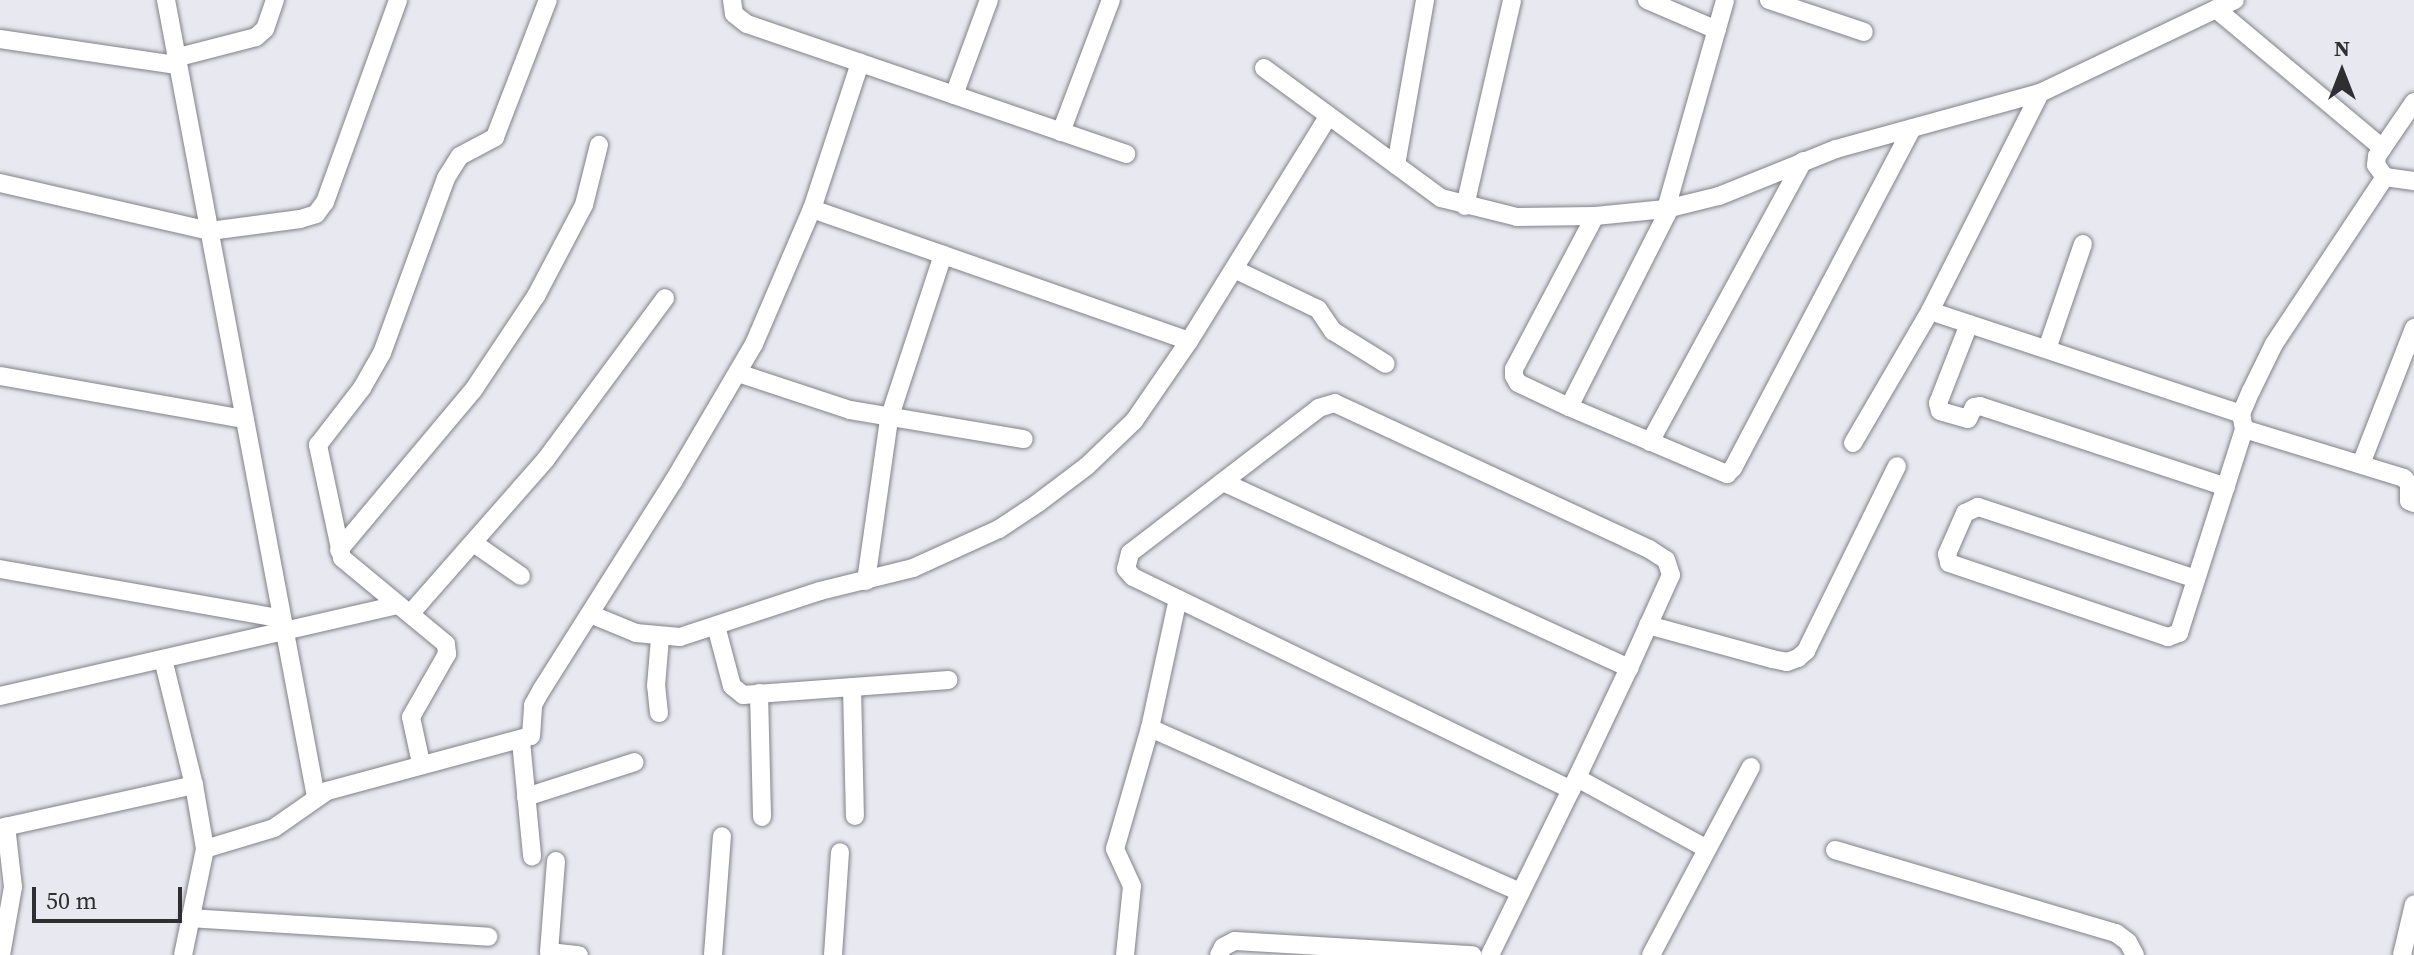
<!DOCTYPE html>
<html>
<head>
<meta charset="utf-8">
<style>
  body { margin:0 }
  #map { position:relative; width:2414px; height:955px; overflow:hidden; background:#e8e8f0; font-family:"Source Serif 4",serif }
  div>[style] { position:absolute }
  .roads { filter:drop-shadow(0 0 2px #828188) drop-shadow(0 0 2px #828188) }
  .street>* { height:18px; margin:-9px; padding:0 9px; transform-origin:9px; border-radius:9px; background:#fff }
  span { translate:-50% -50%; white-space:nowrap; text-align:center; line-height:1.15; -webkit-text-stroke:8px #e8e8f0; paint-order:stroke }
  .north { position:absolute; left:2302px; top:32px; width:80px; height:80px; -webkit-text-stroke:6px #e8e8f0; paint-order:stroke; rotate:0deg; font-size:22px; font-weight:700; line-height:32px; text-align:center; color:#2f2e31 }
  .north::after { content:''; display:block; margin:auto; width:28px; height:36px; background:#2f2e31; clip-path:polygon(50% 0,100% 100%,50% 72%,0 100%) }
  .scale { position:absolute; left:32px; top:887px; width:150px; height:36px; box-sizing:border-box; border:4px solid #2f2e31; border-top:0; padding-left:10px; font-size:24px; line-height:28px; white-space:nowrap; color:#2f2e31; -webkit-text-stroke:6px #e8e8f0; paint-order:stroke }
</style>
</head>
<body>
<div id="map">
  <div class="roads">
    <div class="street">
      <i style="left:166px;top:0;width:811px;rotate:79.34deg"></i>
      <i style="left:732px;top:0;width:14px;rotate:82deg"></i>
      <i style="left:734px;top:14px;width:16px;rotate:38deg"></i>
      <i style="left:747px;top:24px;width:401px;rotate:18.9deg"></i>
      <i style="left:1647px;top:0;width:76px;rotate:23.2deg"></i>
      <i style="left:1769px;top:0;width:100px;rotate:18.6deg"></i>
      <i style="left:2216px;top:9px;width:217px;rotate:39.9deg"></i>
      <i style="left:0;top:39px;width:179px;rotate:8.4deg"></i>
      <i style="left:175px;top:58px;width:84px;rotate:-14.5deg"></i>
      <i style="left:256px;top:37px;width:12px;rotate:-42deg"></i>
      <i style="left:265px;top:29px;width:31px;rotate:-71deg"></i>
      <i style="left:1264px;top:68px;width:220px;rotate:36.3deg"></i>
      <i style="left:1441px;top:198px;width:78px;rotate:14deg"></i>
      <i style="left:1517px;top:217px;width:78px;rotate:-0.7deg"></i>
      <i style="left:1595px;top:216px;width:71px;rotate:-5.6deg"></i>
      <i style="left:1666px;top:209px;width:55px;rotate:-13.8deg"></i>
      <i style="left:1719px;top:196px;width:126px;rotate:-21.9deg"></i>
      <i style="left:1836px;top:149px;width:212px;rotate:-15.4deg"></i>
      <i style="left:2040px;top:93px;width:216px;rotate:-25.5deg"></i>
      <i style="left:954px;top:95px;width:101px;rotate:-69.8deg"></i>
      <i style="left:2414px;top:102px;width:65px;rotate:124.4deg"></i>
      <i style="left:2377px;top:156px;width:9px;rotate:96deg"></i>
      <i style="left:2376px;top:165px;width:15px;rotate:53deg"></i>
      <i style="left:2385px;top:177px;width:29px;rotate:8deg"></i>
      <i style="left:1061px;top:132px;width:141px;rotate:-69.3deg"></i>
      <i style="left:1396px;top:165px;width:168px;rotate:-80deg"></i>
      <i style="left:0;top:183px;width:215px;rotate:12.9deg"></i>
      <i style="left:210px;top:231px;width:91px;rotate:-7.6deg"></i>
      <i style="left:300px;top:219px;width:17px;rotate:-17deg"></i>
      <i style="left:316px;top:214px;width:15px;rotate:-53deg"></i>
      <i style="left:325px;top:202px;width:215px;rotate:-70.1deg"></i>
      <i style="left:1465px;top:206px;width:211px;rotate:-77.1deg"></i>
      <i style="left:812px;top:209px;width:399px;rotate:19.3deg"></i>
      <i style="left:1666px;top:209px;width:217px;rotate:-74.2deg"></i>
      <i style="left:1595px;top:216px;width:173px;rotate:117.9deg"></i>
      <i style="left:1514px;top:369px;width:7px;rotate:90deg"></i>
      <i style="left:1514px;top:376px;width:8px;rotate:60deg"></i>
      <i style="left:1518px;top:383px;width:56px;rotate:25.2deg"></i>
      <i style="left:1569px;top:407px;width:172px;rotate:23deg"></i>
      <i style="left:1727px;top:474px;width:8px;rotate:-45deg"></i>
      <i style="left:1733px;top:468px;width:384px;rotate:-62.2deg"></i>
      <i style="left:1234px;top:269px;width:93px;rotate:25.5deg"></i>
      <i style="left:1318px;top:309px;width:27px;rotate:56deg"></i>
      <i style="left:1333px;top:331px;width:62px;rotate:31.9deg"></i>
      <i style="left:1930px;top:311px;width:328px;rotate:18.3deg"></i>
      <i style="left:1969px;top:324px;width:85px;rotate:111.4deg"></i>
      <i style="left:1938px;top:403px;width:8px;rotate:76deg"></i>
      <i style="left:1940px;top:411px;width:29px;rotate:16deg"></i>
      <i style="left:1968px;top:419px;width:13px;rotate:-63deg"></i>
      <i style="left:1974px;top:407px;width:6px;rotate:-9deg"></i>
      <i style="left:1980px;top:406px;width:259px;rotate:18.2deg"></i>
      <i style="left:2047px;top:349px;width:111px;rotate:-71.1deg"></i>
      <i style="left:738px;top:373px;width:118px;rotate:18.3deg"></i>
      <i style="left:850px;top:410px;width:176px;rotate:9.5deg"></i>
      <i style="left:0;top:376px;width:248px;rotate:10deg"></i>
      <i style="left:1569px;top:407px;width:225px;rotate:-63.1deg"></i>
      <i style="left:2244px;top:429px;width:167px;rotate:17deg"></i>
      <i style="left:2404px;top:478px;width:8px;rotate:50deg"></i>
      <i style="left:2409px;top:484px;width:17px;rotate:90deg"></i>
      <i style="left:2409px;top:501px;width:5px;rotate:22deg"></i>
      <i style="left:1650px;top:442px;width:320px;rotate:-61.4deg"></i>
      <i style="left:1853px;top:443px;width:153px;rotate:-59.7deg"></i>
      <i style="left:1930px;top:311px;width:244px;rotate:-63.2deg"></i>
      <i style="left:2361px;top:464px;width:146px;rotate:-68.7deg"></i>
      <i style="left:1223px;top:482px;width:447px;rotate:24.6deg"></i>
      <i style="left:475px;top:544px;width:56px;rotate:34.8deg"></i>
      <i style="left:339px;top:550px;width:210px;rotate:-50deg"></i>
      <i style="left:474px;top:389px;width:112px;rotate:-56.3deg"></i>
      <i style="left:536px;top:296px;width:103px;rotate:-62.2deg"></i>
      <i style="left:584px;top:205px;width:62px;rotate:-76deg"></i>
      <i style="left:0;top:569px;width:283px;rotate:10deg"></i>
      <i style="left:2196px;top:579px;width:230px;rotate:-161.7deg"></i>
      <i style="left:1978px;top:507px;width:14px;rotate:155deg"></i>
      <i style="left:1965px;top:513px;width:45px;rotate:113.7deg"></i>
      <i style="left:1947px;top:554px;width:9px;rotate:77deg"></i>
      <i style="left:1949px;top:563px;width:231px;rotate:18.7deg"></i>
      <i style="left:2168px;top:637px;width:12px;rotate:-20deg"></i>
      <i style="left:2179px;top:633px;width:214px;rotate:-72.3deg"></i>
      <i style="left:2244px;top:429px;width:15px;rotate:-101deg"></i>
      <i style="left:2241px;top:414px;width:25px;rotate:-67deg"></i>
      <i style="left:2251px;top:391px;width:52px;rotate:-63.9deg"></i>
      <i style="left:2274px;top:344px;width:201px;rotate:-56.4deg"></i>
      <i style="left:866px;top:581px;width:164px;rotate:-81.9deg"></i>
      <i style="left:889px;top:419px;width:173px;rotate:-71.8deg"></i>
      <i style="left:410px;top:614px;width:206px;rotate:-48.7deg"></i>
      <i style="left:546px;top:459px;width:200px;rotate:-53.5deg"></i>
      <i style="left:590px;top:614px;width:50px;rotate:22.4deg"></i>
      <i style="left:636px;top:633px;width:44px;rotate:5.2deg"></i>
      <i style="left:680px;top:637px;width:147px;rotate:-18.2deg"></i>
      <i style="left:820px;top:591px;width:96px;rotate:-13.9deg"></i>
      <i style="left:913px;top:568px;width:94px;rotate:-24.4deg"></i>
      <i style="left:999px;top:529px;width:47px;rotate:-33.7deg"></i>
      <i style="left:1038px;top:503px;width:61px;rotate:-37.1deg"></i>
      <i style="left:1087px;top:466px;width:65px;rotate:-43.8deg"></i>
      <i style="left:1134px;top:421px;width:97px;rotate:-55.5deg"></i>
      <i style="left:1189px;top:341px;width:264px;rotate:-58.2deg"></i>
      <i style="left:1648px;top:625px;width:129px;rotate:15.3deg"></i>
      <i style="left:1772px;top:659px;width:15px;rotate:11deg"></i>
      <i style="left:1787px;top:662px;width:12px;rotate:-20deg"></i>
      <i style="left:1798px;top:658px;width:11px;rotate:-41deg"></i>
      <i style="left:1806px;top:651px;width:206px;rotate:-63.8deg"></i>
      <i style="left:716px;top:626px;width:62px;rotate:75.1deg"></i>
      <i style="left:732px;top:686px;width:14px;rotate:39deg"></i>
      <i style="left:743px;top:695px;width:206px;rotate:-4.2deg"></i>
      <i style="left:163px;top:659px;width:130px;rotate:76.2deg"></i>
      <i style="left:194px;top:785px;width:65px;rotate:80.2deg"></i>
      <i style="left:205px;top:849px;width:108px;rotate:101.7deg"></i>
      <i style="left:852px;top:687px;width:129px;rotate:88.7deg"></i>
      <i style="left:759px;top:693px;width:124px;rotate:88.6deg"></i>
      <i style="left:0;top:696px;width:408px;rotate:-12.9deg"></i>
      <i style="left:659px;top:713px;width:27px;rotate:-96deg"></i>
      <i style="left:656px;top:686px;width:48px;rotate:-85.2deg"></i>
      <i style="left:1150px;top:728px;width:405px;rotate:23.9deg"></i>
      <i style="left:521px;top:741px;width:116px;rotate:84.5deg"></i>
      <i style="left:421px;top:763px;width:47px;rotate:-102.3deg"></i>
      <i style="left:411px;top:717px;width:73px;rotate:-60.3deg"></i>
      <i style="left:447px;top:654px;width:10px;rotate:-96deg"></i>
      <i style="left:446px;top:644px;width:135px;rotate:-140.4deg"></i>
      <i style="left:342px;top:558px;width:116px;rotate:-102deg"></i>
      <i style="left:318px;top:445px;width:72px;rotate:-52.3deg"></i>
      <i style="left:362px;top:388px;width:40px;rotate:-60.3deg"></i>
      <i style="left:382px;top:353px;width:186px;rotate:-69.9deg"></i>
      <i style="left:446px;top:178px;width:26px;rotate:-58deg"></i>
      <i style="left:460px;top:156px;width:40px;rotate:-28deg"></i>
      <i style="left:495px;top:137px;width:147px;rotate:-68.9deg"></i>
      <i style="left:1577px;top:778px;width:148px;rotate:28.6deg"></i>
      <i style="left:526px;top:797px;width:114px;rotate:-17.8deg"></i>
      <i style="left:0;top:828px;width:199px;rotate:-12.5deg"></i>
      <i style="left:205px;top:849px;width:72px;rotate:-16.9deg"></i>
      <i style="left:274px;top:828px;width:65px;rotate:-34.9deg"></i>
      <i style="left:327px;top:791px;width:211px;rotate:-15.1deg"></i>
      <i style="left:531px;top:736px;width:31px;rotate:-86deg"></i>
      <i style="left:533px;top:705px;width:18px;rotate:-61deg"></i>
      <i style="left:542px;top:689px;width:245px;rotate:-57.7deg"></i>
      <i style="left:673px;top:482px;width:160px;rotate:-59.6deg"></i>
      <i style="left:754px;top:344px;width:147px;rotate:-66.8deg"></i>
      <i style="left:812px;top:209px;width:154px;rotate:-71.8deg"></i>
      <i style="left:1835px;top:850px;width:293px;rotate:16.5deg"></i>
      <i style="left:2116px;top:933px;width:15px;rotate:37deg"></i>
      <i style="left:2128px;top:942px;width:15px;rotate:62deg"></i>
      <i style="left:556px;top:861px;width:91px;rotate:94.4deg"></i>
      <i style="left:549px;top:952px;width:30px;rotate:6deg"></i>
      <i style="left:190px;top:918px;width:299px;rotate:3.6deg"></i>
      <i style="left:1px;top:955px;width:69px;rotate:-80deg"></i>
      <i style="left:13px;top:887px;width:61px;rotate:-96.5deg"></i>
      <i style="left:713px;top:955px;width:119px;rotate:-85.7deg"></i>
      <i style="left:833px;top:955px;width:103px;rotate:-86.1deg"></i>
      <i style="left:1125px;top:955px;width:69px;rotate:-84.2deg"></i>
      <i style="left:1132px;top:886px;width:41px;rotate:-114.7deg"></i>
      <i style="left:1115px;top:849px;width:126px;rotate:-73.9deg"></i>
      <i style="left:1150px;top:728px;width:132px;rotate:-77.8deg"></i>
      <i style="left:1219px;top:955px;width:9px;rotate:-63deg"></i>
      <i style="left:1223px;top:947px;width:13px;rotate:-27deg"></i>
      <i style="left:1235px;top:941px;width:238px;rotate:3.4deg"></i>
      <i style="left:1490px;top:955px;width:184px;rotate:-63.9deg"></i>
      <i style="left:1571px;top:790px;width:135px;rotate:-64.6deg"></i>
      <i style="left:1629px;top:668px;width:102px;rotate:-65.7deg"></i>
      <i style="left:1671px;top:575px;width:16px;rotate:-108deg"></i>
      <i style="left:1666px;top:560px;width:20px;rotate:-147deg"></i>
      <i style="left:1649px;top:549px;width:346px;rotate:-155.1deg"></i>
      <i style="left:1335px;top:403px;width:17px;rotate:163deg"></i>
      <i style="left:1319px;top:408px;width:238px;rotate:142.5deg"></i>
      <i style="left:1130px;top:553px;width:16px;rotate:104deg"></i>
      <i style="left:1126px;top:569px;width:11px;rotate:49deg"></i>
      <i style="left:1133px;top:577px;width:487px;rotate:25.9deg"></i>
      <i style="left:1651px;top:955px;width:213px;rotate:-62deg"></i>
      <i style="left:2402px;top:955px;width:52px;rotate:-76.8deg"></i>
    </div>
  </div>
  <div class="north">N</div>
  <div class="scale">50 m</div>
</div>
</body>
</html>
